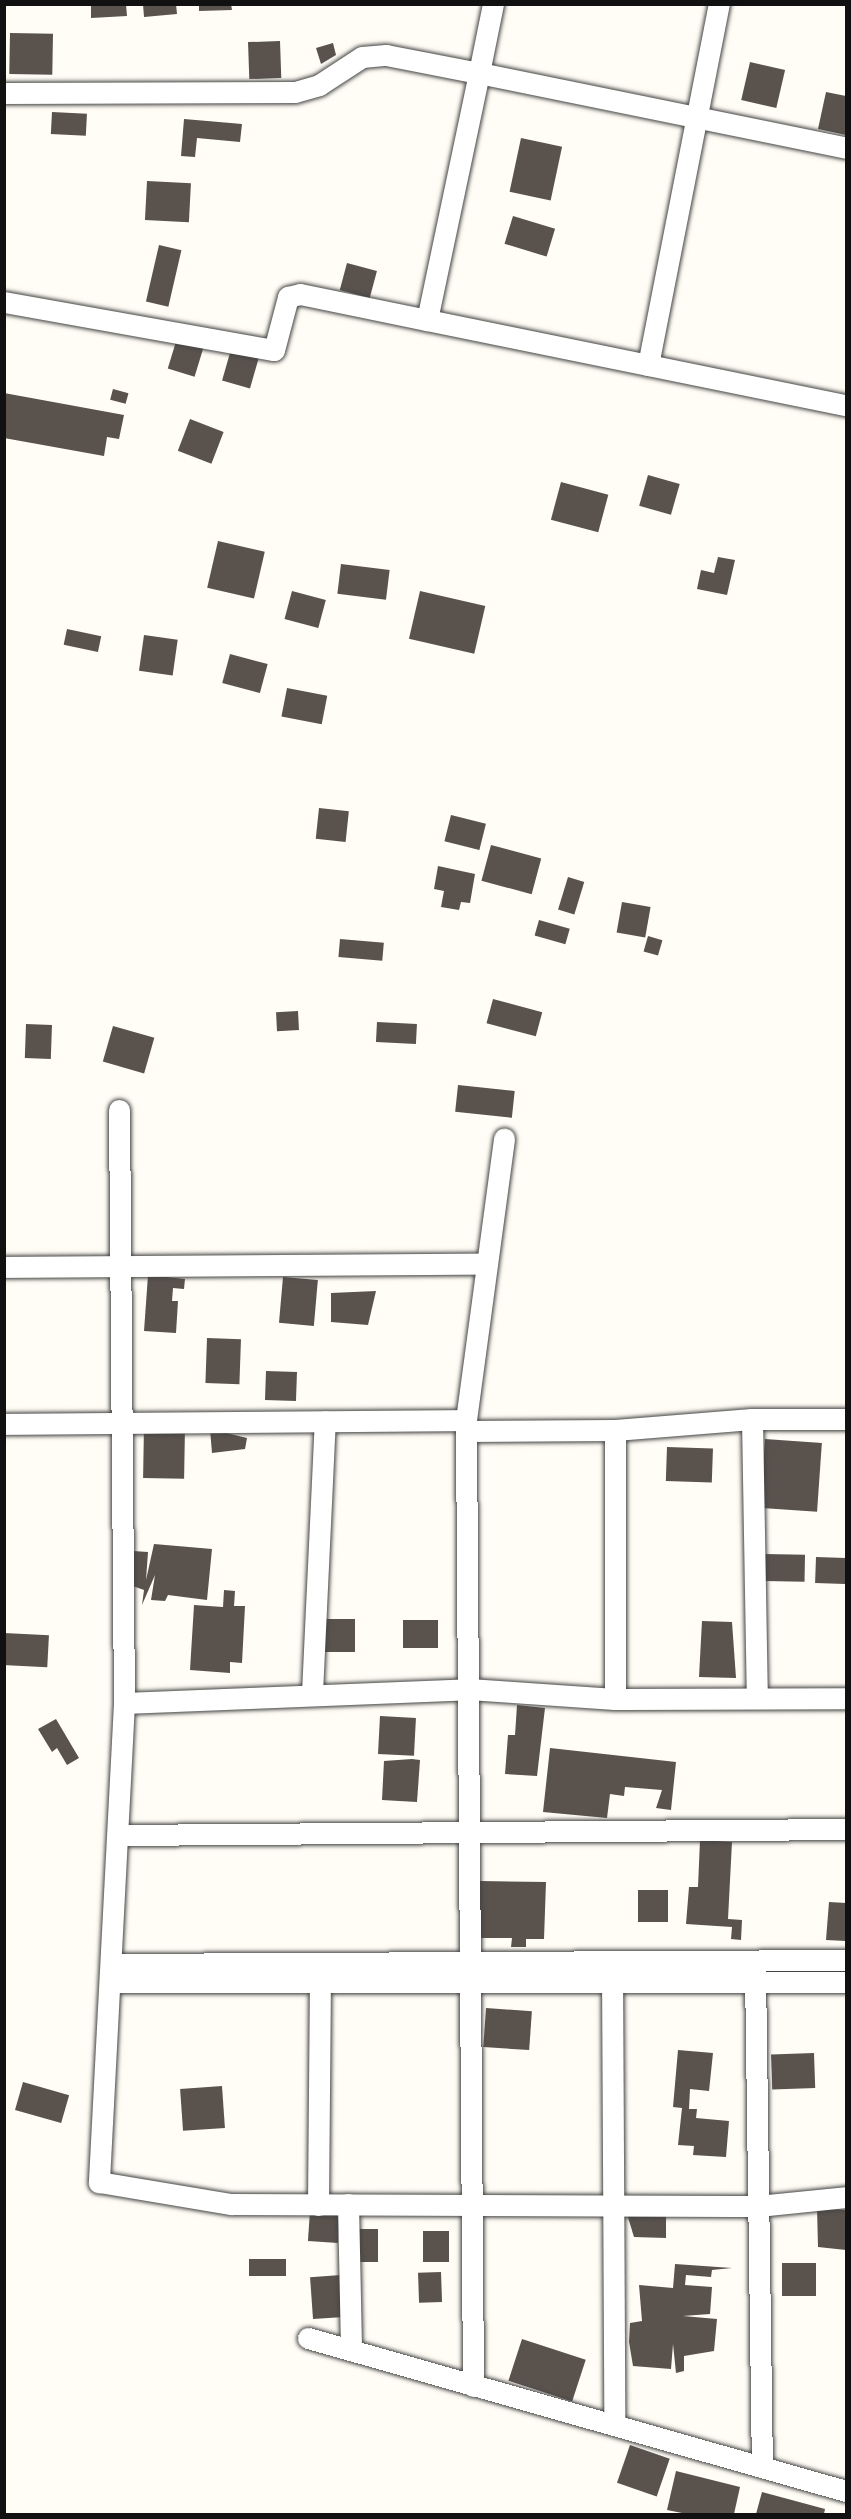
<!DOCTYPE html>
<html>
<head>
<meta charset="utf-8">
<style>
  body { margin:0 }
  #map { position:relative; width:851px; height:2519px; overflow:hidden; background:#fffdf5; font-family:Bitter,serif }
  div>[style] { position:absolute }
  .building>* { inset:0; background:#5a524d; transform-origin:0 0 }
  .roads { filter:drop-shadow(0 0 2px #444) drop-shadow(0 0 2px #444) }
  .minor>* { height:21px; margin:-10.5px; padding:0 10.5px; transform-origin:10.5px; border-radius:10.5px; background:#fff }
  span { translate:-50% -50%; white-space:nowrap; text-align:center; line-height:1.15; -webkit-text-stroke:6px #fff; paint-order:stroke }
  .frame { position:absolute; inset:0; border:6px solid #111; pointer-events:none }
</style>
</head>
<body>
<div id="map">
  <div class="building">
    <i style="clip-path:polygon(91px 4px,126px 4px,127px 16px,91px 18px)"></i>
    <i style="clip-path:polygon(143px 4px,176px 4px,177px 14px,144px 17px)"></i>
    <i style="clip-path:polygon(199px 4px,231px 4px,232px 10px,199px 11px)"></i>
    <i style="left:10px;top:33px;width:43px;height:41px;rotate:1deg"></i>
    <i style="left:280px;top:41px;width:37px;height:32px;rotate:88deg"></i>
    <i style="clip-path:polygon(333px 43px,336px 55px,321px 64px,316px 48px)"></i>
    <i style="left:750px;top:62px;width:36px;height:39px;rotate:13deg"></i>
    <i style="clip-path:polygon(826px 92px,846px 96px,846px 135px,818px 129px)"></i>
    <i style="left:52px;top:112px;width:35px;height:22px;rotate:3deg"></i>
    <i style="clip-path:polygon(184px 119px,242px 124px,240px 142px,197px 138px,195px 157px,181px 156px)"></i>
    <i style="left:521px;top:138px;width:42px;height:55px;rotate:12deg"></i>
    <i style="left:147px;top:181px;width:44px;height:39px;rotate:3deg"></i>
    <i style="left:513px;top:216px;width:44px;height:29px;rotate:17deg"></i>
    <i style="left:159px;top:245px;width:23px;height:58px;rotate:13deg"></i>
    <i style="left:347px;top:263px;width:31px;height:28px;rotate:15deg"></i>
    <i style="left:178px;top:335px;width:28px;height:35px;rotate:17deg"></i>
    <i style="left:232px;top:346px;width:29px;height:36px;rotate:16deg"></i>
    <i style="left:113px;top:389px;width:16px;height:11px;rotate:15deg"></i>
    <i style="clip-path:polygon(4px 393px,124px 415px,119px 439px,107px 437px,104px 456px,4px 438px)"></i>
    <i style="left:190px;top:419px;width:36px;height:34px;rotate:21deg"></i>
    <i style="left:648px;top:475px;width:33px;height:32px;rotate:16deg"></i>
    <i style="left:561px;top:482px;width:49px;height:39px;rotate:15deg"></i>
    <i style="left:218px;top:541px;width:48px;height:48px;rotate:13deg"></i>
    <i style="clip-path:polygon(718px 557px,735px 560px,727px 595px,697px 589px,701px 570px,714px 573px)"></i>
    <i style="left:341px;top:564px;width:49px;height:30px;rotate:7deg"></i>
    <i style="left:292px;top:591px;width:35px;height:29px;rotate:15deg"></i>
    <i style="left:420px;top:591px;width:67px;height:49px;rotate:13deg"></i>
    <i style="left:67px;top:629px;width:35px;height:16px;rotate:12deg"></i>
    <i style="left:144px;top:635px;width:34px;height:36px;rotate:8deg"></i>
    <i style="left:230px;top:654px;width:39px;height:30px;rotate:15deg"></i>
    <i style="left:287px;top:688px;width:41px;height:29px;rotate:11deg"></i>
    <i style="left:319px;top:808px;width:30px;height:31px;rotate:6deg"></i>
    <i style="left:451px;top:815px;width:36px;height:27px;rotate:14deg"></i>
    <i style="left:491px;top:845px;width:52px;height:37px;rotate:15deg"></i>
    <i style="clip-path:polygon(438px 866px,475px 874px,470px 903px,461px 902px,459px 910px,441px 907px,444px 891px,434px 889px)"></i>
    <i style="left:568px;top:877px;width:17px;height:34px;rotate:17deg"></i>
    <i style="left:622px;top:902px;width:29px;height:31px;rotate:10deg"></i>
    <i style="left:539px;top:920px;width:32px;height:16px;rotate:16deg"></i>
    <i style="left:648px;top:936px;width:15px;height:16px;rotate:16deg"></i>
    <i style="left:340px;top:939px;width:44px;height:18px;rotate:5deg"></i>
    <i style="left:493px;top:999px;width:51px;height:25px;rotate:15deg"></i>
    <i style="left:298px;top:1011px;width:19px;height:22px;rotate:87deg"></i>
    <i style="left:377px;top:1022px;width:40px;height:20px;rotate:3deg"></i>
    <i style="left:26px;top:1024px;width:26px;height:34px;rotate:2deg"></i>
    <i style="left:113px;top:1026px;width:43px;height:37px;rotate:16deg"></i>
    <i style="left:458px;top:1085px;width:57px;height:27px;rotate:6deg"></i>
    <i style="clip-path:polygon(148px 1275px,185px 1279px,184px 1289px,173px 1288px,172px 1301px,178px 1301px,176px 1333px,144px 1331px)"></i>
    <i style="left:283px;top:1277px;width:35px;height:46px;rotate:5deg"></i>
    <i style="clip-path:polygon(376px 1291px,368px 1325px,331px 1322px,331px 1293px)"></i>
    <i style="left:207px;top:1338px;width:34px;height:45px;rotate:2deg"></i>
    <i style="left:266px;top:1371px;width:31px;height:29px;rotate:2deg"></i>
    <i style="left:144px;top:1426px;width:41px;height:52px;rotate:1deg"></i>
    <i style="clip-path:polygon(210px 1429px,247px 1438px,245px 1449px,212px 1453px)"></i>
    <i style="left:765px;top:1439px;width:57px;height:69px;rotate:4deg"></i>
    <i style="left:667px;top:1447px;width:46px;height:34px;rotate:2deg"></i>
    <i style="clip-path:polygon(154px 1544px,212px 1549px,207px 1600px,168px 1595px,165px 1601px,151px 1600px,155px 1575px,142px 1605px,144px 1590px,130px 1585px,133px 1551px,148px 1552px,146px 1580px)"></i>
    <i style="left:765px;top:1554px;width:40px;height:27px;rotate:1deg"></i>
    <i style="left:816px;top:1557px;width:30px;height:26px;rotate:2deg"></i>
    <i style="clip-path:polygon(224px 1590px,235px 1591px,234px 1606px,245px 1606px,242px 1663px,230px 1662px,230px 1673px,190px 1670px,194px 1605px,223px 1607px)"></i>
    <i style="left:355px;top:1619px;width:33px;height:34px;rotate:90deg"></i>
    <i style="left:403px;top:1620px;width:35px;height:28px"></i>
    <i style="clip-path:polygon(702px 1621px,732px 1622px,736px 1678px,699px 1677px)"></i>
    <i style="left:4px;top:1633px;width:45px;height:32px;rotate:3deg"></i>
    <i style="clip-path:polygon(517px 1705px,545px 1708px,537px 1776px,505px 1774px,508px 1735px,515px 1735px)"></i>
    <i style="left:380px;top:1716px;width:36px;height:38px;rotate:3deg"></i>
    <i style="clip-path:polygon(56px 1719px,79px 1758px,67px 1765px,57px 1748px,52px 1752px,38px 1729px)"></i>
    <i style="clip-path:polygon(550px 1748px,676px 1762px,671px 1810px,656px 1808px,662px 1790px,625px 1787px,624px 1796px,610px 1794px,607px 1818px,543px 1812px)"></i>
    <i style="clip-path:polygon(412px 1759px,420px 1760px,417px 1802px,382px 1800px,384px 1761px)"></i>
    <i style="clip-path:polygon(700px 1840px,732px 1842px,728px 1919px,742px 1920px,741px 1940px,731px 1939px,732px 1927px,686px 1924px,689px 1887px,698px 1887px)"></i>
    <i style="clip-path:polygon(480px 1881px,546px 1882px,544px 1939px,526px 1939px,526px 1947px,511px 1947px,512px 1938px,478px 1938px)"></i>
    <i style="left:638px;top:1890px;width:30px;height:32px"></i>
    <i style="clip-path:polygon(829px 1902px,846px 1903px,846px 1941px,826px 1940px)"></i>
    <i style="left:486px;top:2008px;width:46px;height:39px;rotate:4deg"></i>
    <i style="clip-path:polygon(678px 2050px,713px 2053px,709px 2091px,690px 2089px,689px 2109px,697px 2109px,696px 2118px,729px 2121px,726px 2157px,693px 2155px,694px 2146px,678px 2145px,682px 2108px,673px 2107px)"></i>
    <i style="left:814px;top:2053px;width:35px;height:43px;rotate:88deg"></i>
    <i style="left:23px;top:2082px;width:48px;height:29px;rotate:16deg"></i>
    <i style="left:222px;top:2086px;width:42px;height:42px;rotate:86deg"></i>
    <i style="clip-path:polygon(817px 2208px,846px 2210px,846px 2250px,818px 2247px)"></i>
    <i style="left:310px;top:2211px;width:30px;height:30px;rotate:4deg"></i>
    <i style="clip-path:polygon(626px 2211px,666px 2212px,666px 2238px,634px 2237px)"></i>
    <i style="left:357px;top:2229px;width:21px;height:33px"></i>
    <i style="left:423px;top:2231px;width:26px;height:31px"></i>
    <i style="left:286px;top:2259px;width:17px;height:37px;rotate:90deg"></i>
    <i style="left:782px;top:2263px;width:34px;height:33px"></i>
    <i style="clip-path:polygon(675px 2264px,732px 2268px,712px 2270px,711px 2277px,686px 2275px,685px 2285px,712px 2287px,710px 2314px,683px 2316px,717px 2319px,714px 2351px,684px 2356px,684px 2371px,676px 2373px,673px 2344px,671px 2369px,633px 2366px,629px 2342px,630px 2323px,642px 2321px,639px 2285px,673px 2288px)"></i>
    <i style="left:441px;top:2272px;width:30px;height:23px;rotate:88deg"></i>
    <i style="left:341px;top:2275px;width:42px;height:31px;rotate:86deg"></i>
    <i style="left:522px;top:2339px;width:67px;height:44px;rotate:18deg"></i>
    <i style="left:630px;top:2445px;width:42px;height:40px;rotate:19deg"></i>
    <i style="clip-path:polygon(676px 2471px,740px 2487px,734px 2514px,687px 2514px,667px 2510px)"></i>
    <i style="clip-path:polygon(762px 2492px,825px 2509px,824px 2514px,756px 2514px)"></i>
  </div>
  <div class="roads">
    <div class="minor">
      <i style="left:493px;top:4px;width:70px;rotate:101.5deg"></i>
      <i style="left:479px;top:73px;width:375px;rotate:11.5deg"></i>
      <i style="left:4px;top:93px;width:291px;rotate:-0.2deg"></i>
      <i style="left:295px;top:92px;width:25px;rotate:-16deg"></i>
      <i style="left:319px;top:85px;width:51px;rotate:-33.1deg"></i>
      <i style="left:362px;top:57px;width:24px;rotate:-5deg"></i>
      <i style="left:386px;top:55px;width:95px;rotate:11deg"></i>
      <i style="left:479px;top:73px;width:252px;rotate:101.9deg"></i>
      <i style="left:427px;top:320px;width:428px;rotate:11.5deg"></i>
      <i style="left:4px;top:302px;width:274px;rotate:10.1deg"></i>
      <i style="left:274px;top:350px;width:55px;rotate:-75.2deg"></i>
      <i style="left:288px;top:297px;width:12px;rotate:-14deg"></i>
      <i style="left:300px;top:294px;width:130px;rotate:11.6deg"></i>
      <i style="left:648px;top:365px;width:368px;rotate:-78.9deg"></i>
      <i style="left:119px;top:1110px;width:593px;rotate:89.52deg"></i>
      <i style="left:124px;top:1703px;width:480px;rotate:93deg"></i>
      <i style="left:99px;top:2182px;width:134px;rotate:9.5deg"></i>
      <i style="left:231px;top:2204px;width:527px;rotate:0.22deg"></i>
      <i style="left:758px;top:2206px;width:88px;rotate:-5.8deg"></i>
      <i style="left:4px;top:1267px;width:483px;rotate:-0.4deg"></i>
      <i style="left:752px;top:1419px;width:279px;rotate:89deg"></i>
      <i style="left:4px;top:1424px;width:462px;rotate:-0.5deg"></i>
      <i style="left:615px;top:1430px;width:269px;rotate:90deg"></i>
      <i style="left:467px;top:1431px;width:148px;rotate:-0.4deg"></i>
      <i style="left:615px;top:1430px;width:137px;rotate:-4.6deg"></i>
      <i style="left:752px;top:1419px;width:94px"></i>
      <i style="left:312px;top:1693px;width:272px;rotate:-87.3deg"></i>
      <i style="left:124px;top:1703px;width:345px;rotate:-2.3deg"></i>
      <i style="left:469px;top:1689px;width:146px;rotate:3.9deg"></i>
      <i style="left:615px;top:1699px;width:231px;rotate:-0.2deg"></i>
      <i style="left:118px;top:1835px;width:728px;rotate:-0.47deg"></i>
      <i style="left:113px;top:1964px;width:733px;rotate:-0.31deg"></i>
      <i style="left:612px;top:1967px;width:458px;rotate:89.7deg"></i>
      <i style="left:755px;top:1970px;width:497px;rotate:89.2deg"></i>
      <i style="left:112px;top:1982px;width:734px"></i>
      <i style="left:348px;top:2204px;width:146px;rotate:88.8deg"></i>
      <i style="left:318px;top:2205px;width:240px;rotate:-89.5deg"></i>
      <i style="left:308px;top:2338px;width:559px;rotate:15.88deg"></i>
      <i style="left:473px;top:2386px;width:966px;rotate:-90.42deg"></i>
      <i style="left:466px;top:1420px;width:284px;rotate:-82.3deg"></i>
    </div>
  </div>
  <div class="frame"></div>
</div>
</body>
</html>
